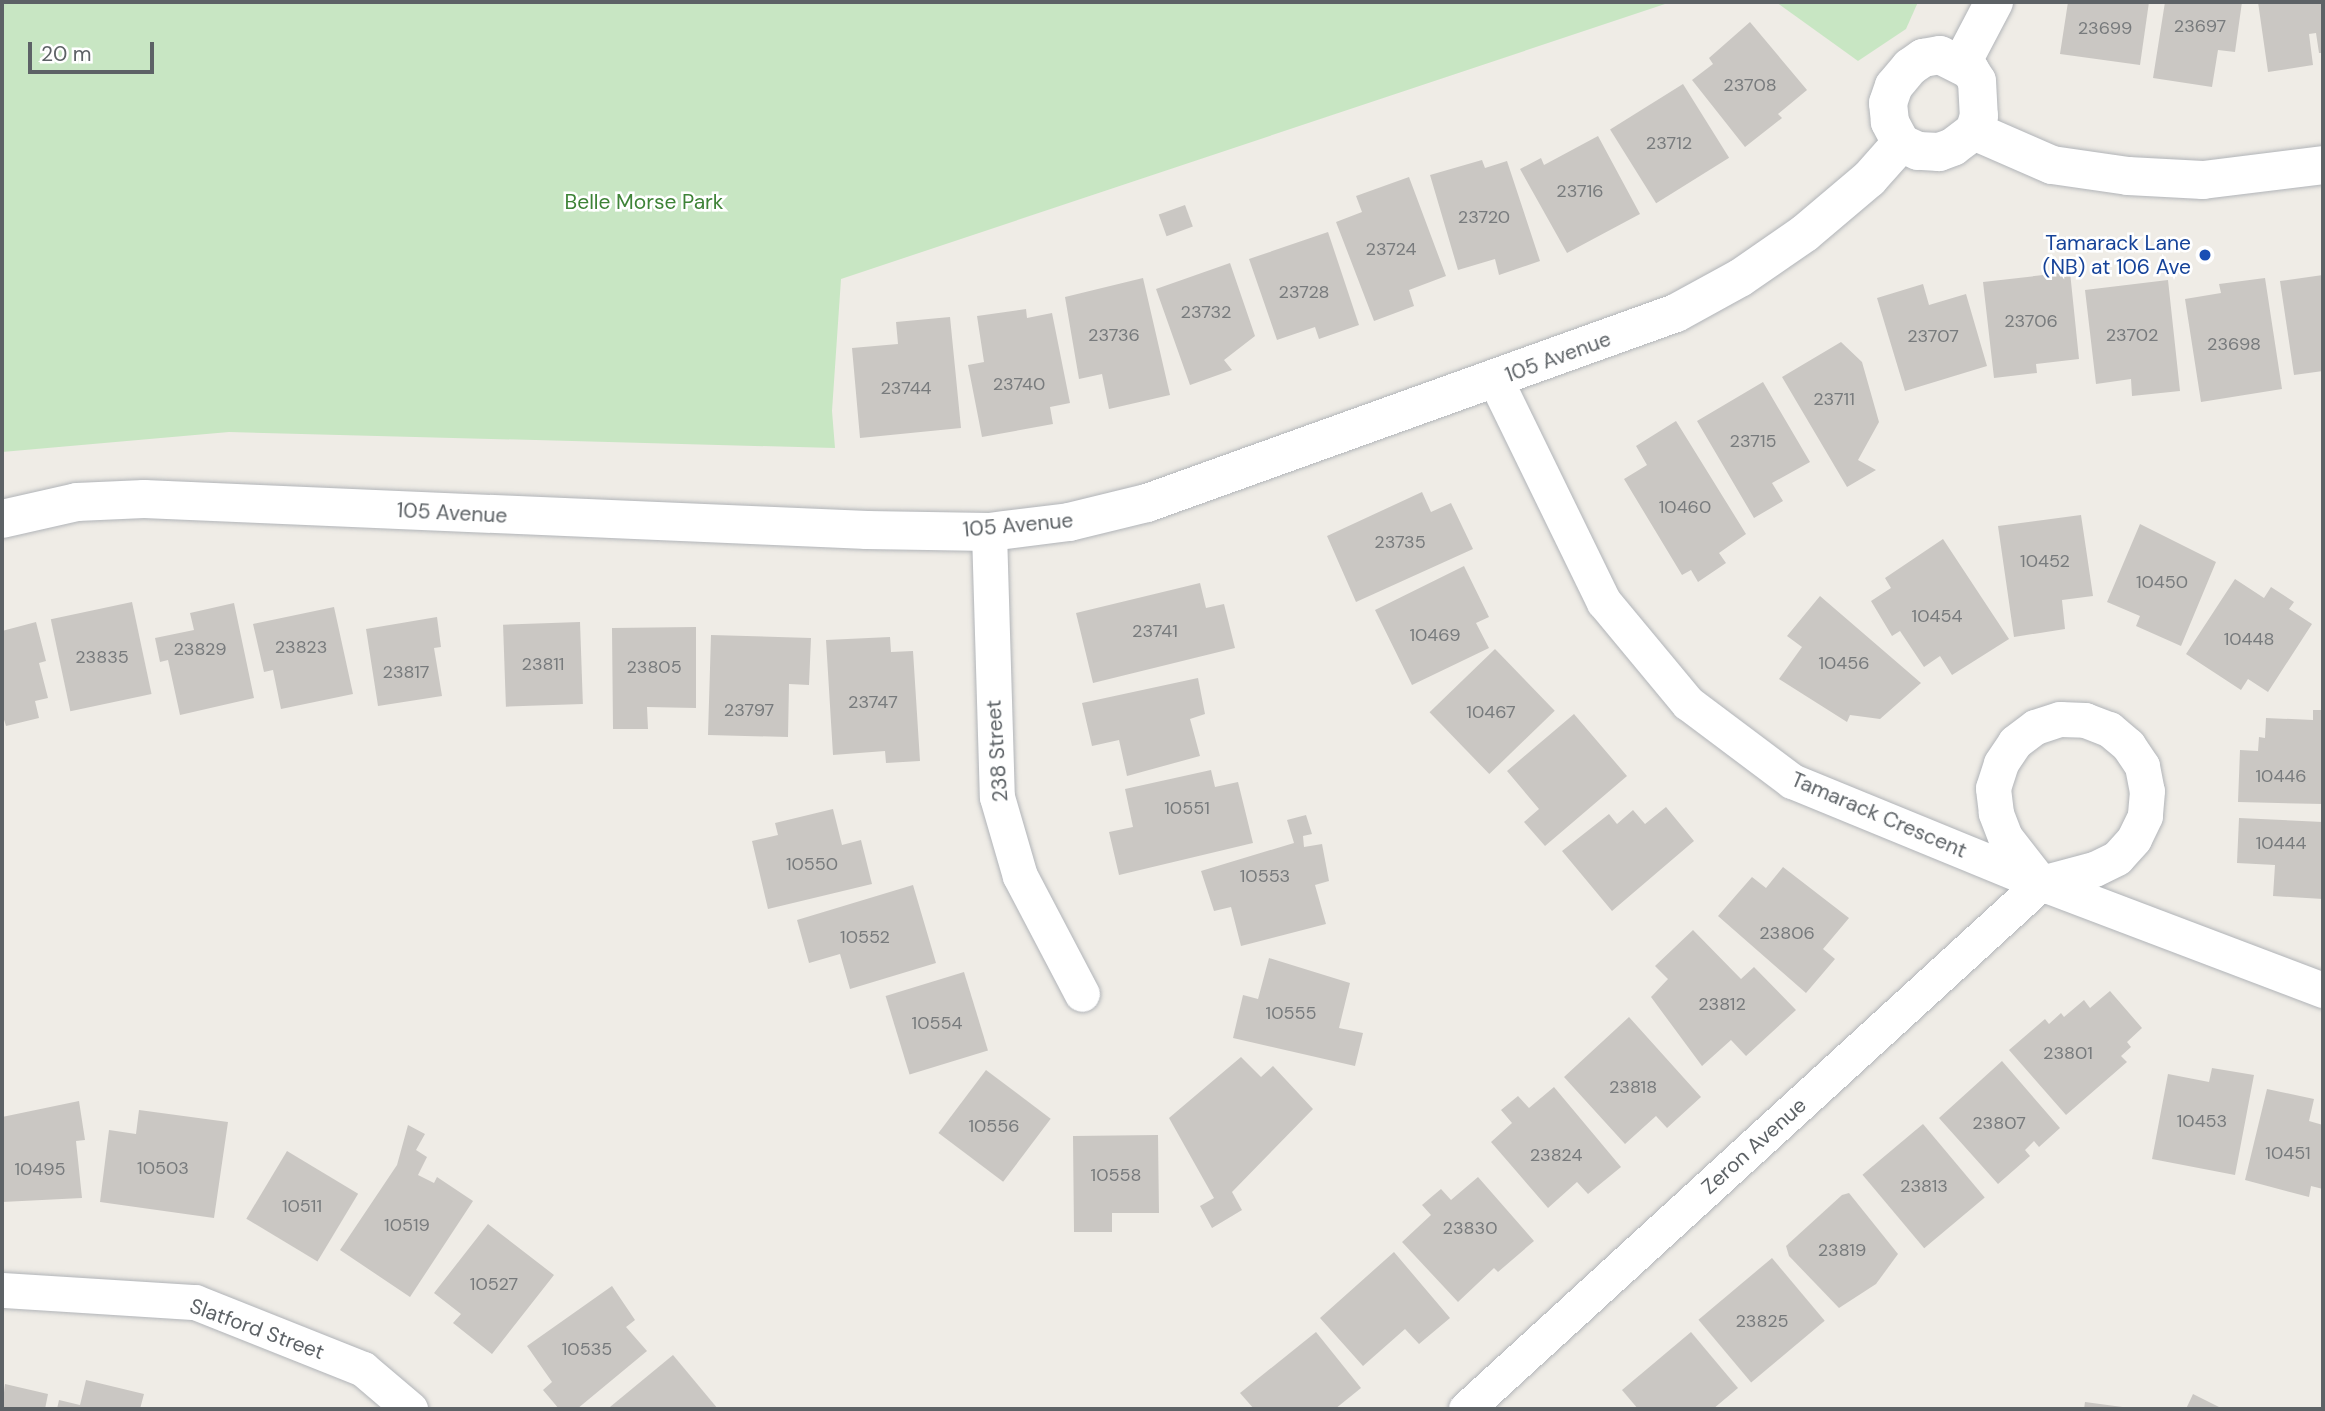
<!DOCTYPE html>
<html>
<head>
<meta charset="utf-8">
<style>
  body { margin:0 }
  #map { position:relative; width:2325px; height:1411px; overflow:hidden; background:#efece6; font-family:"DM Sans",sans-serif }
  div>[style] { position:absolute }
  .green>* { inset:0; background:#c8e6c3 }
  .building>* { inset:0; background:#cac7c3; transform-origin:0 0 }
  .roads { filter:drop-shadow(0 0 2px #b1b4b8) drop-shadow(0 0 2px #b1b4b8) }
  .street>* { height:35px; margin:-17.5px; padding:0 17.5px; transform-origin:17.5px; border-radius:17.5px; background:#fff }
  .secondary>* { height:38px; margin:-19px; padding:0 19px; transform-origin:19px; border-radius:19px; background:#fff }
  .dots>* { width:19px; height:19px; translate:-50% -50%; box-sizing:border-box; border:4px solid #fff; border-radius:50% }
  span { translate:-50% -50%; white-space:nowrap; text-align:center; line-height:1.15; -webkit-text-stroke:5px #fff; paint-order:stroke }
  .number-label { font-size:18px; color:#787b7d }
  .number-label span { -webkit-text-stroke-width:0 }
  .park-label { font-size:21px; color:#3e8337 }
  .transit-label { font-size:21px; color:#164399 }
  .right { translate:-100% -50%; text-align:right }
  .street-label { font-size:21px; color:#5d6266 }
  .frame { position:absolute; inset:0; border:4px solid #5d6266; pointer-events:none }
  .scale { position:absolute; left:28px; top:42px; width:126px; height:32px; box-sizing:border-box; border:4px solid #5d6266; border-top:0; padding-left:9px; font-size:21px; line-height:24px; white-space:nowrap; color:#5d6266; -webkit-text-stroke:5px #fff; paint-order:stroke }
</style>
</head>
<body>
<div id="map">
  <div class="green">
    <i style="clip-path:polygon(2px 2px,1671px 2px,841px 279px,832px 411px,835px 448px,229px 432px,2px 452px)"></i>
    <i style="clip-path:polygon(1776px 2px,1918px 2px,1906px 29px,1858px 61px)"></i>
  </div>
  <div class="building">
    <i style="clip-path:polygon(2068px 2px,2149px 2px,2140px 65px,2060px 54px)"></i>
    <i style="clip-path:polygon(2165px 2px,2242px 2px,2235px 52px,2218px 50px,2212px 87px,2153px 78px)"></i>
    <i style="clip-path:polygon(2258px 2px,2323px 2px,2323px 53px,2319px 53px,2316px 33px,2309px 34px,2313px 65px,2268px 72px)"></i>
    <i style="clip-path:polygon(1750px 22px,1807px 90px,1778px 114px,1782px 118px,1745px 147px,1692px 80px,1713px 64px,1709px 58px)"></i>
    <i style="left:1683px;top:84px;width:87px;height:86px;rotate:58deg"></i>
    <i style="clip-path:polygon(1598px 136px,1640px 214px,1567px 253px,1520px 169px,1541px 158px,1544px 165px)"></i>
    <i style="clip-path:polygon(1482px 160px,1485px 168px,1507px 161px,1540px 261px,1499px 275px,1495px 259px,1458px 270px,1430px 175px)"></i>
    <i style="clip-path:polygon(1409px 177px,1446px 276px,1409px 290px,1414px 306px,1374px 321px,1336px 222px,1362px 212px,1356px 196px)"></i>
    <i style="left:1185px;top:205px;width:23px;height:28px;rotate:70deg"></i>
    <i style="clip-path:polygon(1328px 232px,1359px 325px,1319px 339px,1315px 327px,1277px 340px,1249px 259px)"></i>
    <i style="clip-path:polygon(1230px 263px,1255px 336px,1224px 360px,1232px 370px,1190px 385px,1156px 289px)"></i>
    <i style="clip-path:polygon(2070px 272px,2079px 359px,2036px 364px,2037px 373px,1994px 378px,1983px 282px)"></i>
    <i style="clip-path:polygon(2323px 275px,2323px 371px,2294px 375px,2280px 281px)"></i>
    <i style="clip-path:polygon(1143px 278px,1170px 395px,1109px 409px,1102px 374px,1079px 379px,1065px 297px)"></i>
    <i style="clip-path:polygon(2265px 278px,2282px 389px,2201px 402px,2185px 299px,2221px 293px,2219px 284px)"></i>
    <i style="clip-path:polygon(2168px 280px,2180px 391px,2132px 396px,2131px 379px,2096px 384px,2085px 290px)"></i>
    <i style="clip-path:polygon(1923px 284px,1929px 305px,1966px 294px,1987px 366px,1905px 391px,1877px 298px)"></i>
    <i style="clip-path:polygon(1026px 309px,1027px 318px,1052px 313px,1070px 403px,1050px 407px,1053px 424px,982px 437px,968px 365px,984px 362px,977px 316px)"></i>
    <i style="clip-path:polygon(950px 317px,961px 428px,860px 438px,852px 348px,898px 344px,896px 322px)"></i>
    <i style="clip-path:polygon(1841px 342px,1862px 362px,1879px 422px,1858px 460px,1876px 470px,1847px 487px,1782px 377px)"></i>
    <i style="clip-path:polygon(1763px 382px,1810px 462px,1772px 483px,1783px 501px,1754px 518px,1697px 421px)"></i>
    <i style="clip-path:polygon(1676px 421px,1746px 534px,1719px 553px,1726px 563px,1698px 582px,1691px 570px,1682px 575px,1624px 479px,1647px 465px,1636px 446px)"></i>
    <i style="clip-path:polygon(1422px 492px,1431px 512px,1451px 503px,1473px 549px,1356px 602px,1327px 536px)"></i>
    <i style="clip-path:polygon(2081px 515px,2093px 596px,2062px 600px,2065px 629px,2014px 637px,1998px 526px)"></i>
    <i style="clip-path:polygon(2140px 524px,2216px 562px,2181px 646px,2136px 626px,2140px 616px,2107px 602px)"></i>
    <i style="clip-path:polygon(1943px 539px,2009px 639px,1952px 675px,1940px 656px,1924px 667px,1900px 631px,1892px 636px,1871px 601px,1891px 588px,1885px 578px)"></i>
    <i style="clip-path:polygon(1464px 566px,1489px 617px,1476px 623px,1489px 648px,1412px 685px,1375px 610px)"></i>
    <i style="clip-path:polygon(2235px 579px,2264px 598px,2271px 587px,2294px 602px,2289px 609px,2312px 624px,2268px 692px,2248px 679px,2241px 690px,2186px 654px)"></i>
    <i style="clip-path:polygon(1200px 583px,1206px 608px,1224px 604px,1235px 648px,1093px 683px,1076px 613px)"></i>
    <i style="clip-path:polygon(1820px 596px,1921px 683px,1880px 719px,1850px 715px,1847px 722px,1779px 679px,1802px 647px,1787px 636px)"></i>
    <i style="left:132px;top:602px;width:94px;height:83px;rotate:78deg"></i>
    <i style="clip-path:polygon(234px 603px,254px 698px,180px 715px,168px 660px,160px 662px,155px 638px,194px 630px,190px 613px)"></i>
    <i style="clip-path:polygon(334px 607px,353px 694px,281px 709px,273px 670px,264px 672px,253px 624px)"></i>
    <i style="clip-path:polygon(437px 617px,441px 647px,434px 648px,442px 696px,378px 706px,366px 629px)"></i>
    <i style="clip-path:polygon(36px 622px,46px 661px,39px 663px,48px 698px,35px 701px,39px 718px,6px 726px,2px 713px,2px 631px)"></i>
    <i style="left:580px;top:622px;width:82px;height:77px;rotate:88deg"></i>
    <i style="clip-path:polygon(696px 627px,696px 708px,647px 707px,648px 729px,613px 729px,612px 628px)"></i>
    <i style="clip-path:polygon(711px 635px,811px 638px,809px 685px,789px 684px,788px 737px,708px 735px)"></i>
    <i style="clip-path:polygon(890px 637px,891px 652px,913px 651px,920px 761px,886px 763px,885px 751px,833px 755px,826px 640px)"></i>
    <i style="left:1495px;top:649px;width:86px;height:91px;rotate:46deg"></i>
    <i style="clip-path:polygon(1198px 678px,1205px 714px,1190px 719px,1200px 756px,1127px 776px,1119px 740px,1092px 746px,1082px 703px)"></i>
    <i style="clip-path:polygon(2313px 710px,2323px 710px,2323px 804px,2238px 802px,2240px 750px,2258px 751px,2259px 737px,2265px 738px,2266px 718px,2313px 720px)"></i>
    <i style="clip-path:polygon(1574px 714px,1627px 776px,1545px 846px,1524px 822px,1539px 809px,1507px 771px)"></i>
    <i style="clip-path:polygon(1211px 770px,1215px 787px,1238px 782px,1253px 843px,1119px 875px,1109px 832px,1133px 827px,1125px 789px)"></i>
    <i style="clip-path:polygon(1666px 807px,1694px 841px,1612px 911px,1562px 851px,1609px 814px,1617px 824px,1633px 810px,1645px 824px)"></i>
    <i style="clip-path:polygon(833px 809px,842px 845px,861px 840px,872px 884px,768px 909px,752px 841px,778px 835px,775px 823px)"></i>
    <i style="clip-path:polygon(1306px 815px,1312px 834px,1303px 836px,1304px 847px,1322px 844px,1329px 881px,1315px 885px,1326px 924px,1241px 946px,1231px 907px,1214px 911px,1201px 871px,1294px 843px,1287px 820px)"></i>
    <i style="clip-path:polygon(2239px 818px,2323px 822px,2323px 899px,2273px 896px,2275px 865px,2237px 863px)"></i>
    <i style="clip-path:polygon(1783px 867px,1849px 918px,1823px 949px,1835px 959px,1806px 993px,1718px 916px,1752px 877px,1766px 888px)"></i>
    <i style="clip-path:polygon(913px 885px,936px 963px,850px 989px,840px 954px,809px 963px,797px 920px)"></i>
    <i style="clip-path:polygon(1693px 930px,1741px 979px,1754px 967px,1796px 1010px,1746px 1056px,1731px 1040px,1702px 1066px,1651px 997px,1668px 979px,1655px 966px)"></i>
    <i style="clip-path:polygon(1269px 958px,1350px 983px,1339px 1028px,1363px 1033px,1355px 1066px,1233px 1038px,1243px 995px,1258px 999px)"></i>
    <i style="left:964px;top:972px;width:82px;height:82px;rotate:73deg"></i>
    <i style="clip-path:polygon(2110px 991px,2142px 1028px,2127px 1042px,2131px 1047px,2121px 1056px,2127px 1062px,2066px 1115px,2009px 1050px,2045px 1019px,2049px 1024px,2061px 1013px,2064px 1017px,2084px 1000px,2090px 1008px)"></i>
    <i style="clip-path:polygon(1629px 1017px,1701px 1097px,1667px 1128px,1656px 1116px,1625px 1144px,1564px 1077px)"></i>
    <i style="clip-path:polygon(1241px 1057px,1261px 1077px,1273px 1066px,1313px 1109px,1232px 1192px,1242px 1210px,1212px 1228px,1200px 1206px,1214px 1198px,1169px 1118px)"></i>
    <i style="clip-path:polygon(2002px 1061px,2060px 1128px,2039px 1147px,2034px 1141px,2025px 1150px,2030px 1156px,1998px 1184px,1939px 1118px)"></i>
    <i style="clip-path:polygon(2212px 1068px,2254px 1075px,2235px 1175px,2152px 1159px,2168px 1074px,2209px 1082px)"></i>
    <i style="left:986px;top:1070px;width:81px;height:79px;rotate:37deg"></i>
    <i style="clip-path:polygon(1554px 1087px,1621px 1167px,1588px 1194px,1577px 1182px,1548px 1208px,1491px 1142px,1512px 1123px,1501px 1110px,1518px 1096px,1529px 1108px)"></i>
    <i style="clip-path:polygon(2267px 1089px,2314px 1099px,2309px 1121px,2323px 1125px,2323px 1189px,2311px 1186px,2309px 1197px,2245px 1180px)"></i>
    <i style="clip-path:polygon(79px 1101px,85px 1140px,76px 1141px,82px 1198px,2px 1202px,2px 1117px)"></i>
    <i style="clip-path:polygon(139px 1110px,228px 1122px,214px 1218px,100px 1202px,109px 1130px,136px 1134px)"></i>
    <i style="left:1923px;top:1124px;width:96px;height:79px;rotate:50deg"></i>
    <i style="clip-path:polygon(408px 1125px,425px 1134px,416px 1150px,427px 1157px,418px 1175px,434px 1183px,437px 1177px,473px 1201px,410px 1297px,340px 1250px,397px 1165px)"></i>
    <i style="clip-path:polygon(1158px 1135px,1159px 1213px,1112px 1213px,1112px 1232px,1074px 1232px,1073px 1136px)"></i>
    <i style="left:287px;top:1151px;width:83px;height:79px;rotate:31deg"></i>
    <i style="clip-path:polygon(1478px 1177px,1534px 1241px,1498px 1272px,1494px 1268px,1458px 1302px,1402px 1242px,1431px 1215px,1422px 1205px,1441px 1189px,1451px 1200px)"></i>
    <i style="clip-path:polygon(1849px 1193px,1898px 1254px,1876px 1284px,1839px 1308px,1789px 1256px,1786px 1246px,1842px 1195px)"></i>
    <i style="clip-path:polygon(488px 1224px,554px 1275px,492px 1354px,453px 1323px,461px 1314px,434px 1293px)"></i>
    <i style="clip-path:polygon(1394px 1252px,1450px 1318px,1419px 1344px,1405px 1329px,1363px 1366px,1320px 1318px)"></i>
    <i style="left:1772px;top:1258px;width:82px;height:96px;rotate:50deg"></i>
    <i style="clip-path:polygon(612px 1286px,635px 1320px,626px 1327px,647px 1351px,577px 1409px,559px 1409px,543px 1390px,552px 1382px,527px 1346px)"></i>
    <i style="clip-path:polygon(1316px 1332px,1361px 1388px,1335px 1409px,1254px 1409px,1240px 1393px)"></i>
    <i style="clip-path:polygon(1691px 1332px,1738px 1388px,1713px 1409px,1638px 1409px,1622px 1390px)"></i>
    <i style="clip-path:polygon(673px 1355px,718px 1409px,612px 1409px,610px 1407px)"></i>
    <i style="clip-path:polygon(86px 1380px,144px 1394px,140px 1409px,57px 1409px,59px 1400px,80px 1405px)"></i>
    <i style="clip-path:polygon(5px 1384px,48px 1394px,45px 1409px,2px 1409px)"></i>
    <i style="clip-path:polygon(2193px 1394px,2223px 1409px,2186px 1409px)"></i>
    <i style="clip-path:polygon(2085px 1402px,2130px 1408px,2130px 1409px,2084px 1409px)"></i>
  </div>
  <div class="roads">
    <div class="street">
      <i style="left:1495px;top:379px;width:248px;rotate:64deg"></i>
      <i style="left:1604px;top:602px;width:131px;rotate:50.3deg"></i>
      <i style="left:1688px;top:703px;width:130px;rotate:36.9deg"></i>
      <i style="left:1792px;top:781px;width:269px;rotate:22.3deg"></i>
      <i style="left:2041px;top:883px;width:302px;rotate:20.8deg"></i>
      <i style="left:989px;top:532px;width:265px;rotate:88.3deg"></i>
      <i style="left:997px;top:797px;width:82px;rotate:73.8deg"></i>
      <i style="left:1020px;top:876px;width:133px;rotate:62.3deg"></i>
      <i style="left:2060px;top:719px;width:25px;rotate:2deg"></i>
      <i style="left:2085px;top:720px;width:26px;rotate:21deg"></i>
      <i style="left:2109px;top:729px;width:25px;rotate:40deg"></i>
      <i style="left:2128px;top:745px;width:25px;rotate:56deg"></i>
      <i style="left:2142px;top:766px;width:25px;rotate:79deg"></i>
      <i style="left:2147px;top:791px;width:25px;rotate:95deg"></i>
      <i style="left:2145px;top:816px;width:25px;rotate:116deg"></i>
      <i style="left:2134px;top:839px;width:25px;rotate:132deg"></i>
      <i style="left:2117px;top:858px;width:25px;rotate:154deg"></i>
      <i style="left:2094px;top:869px;width:55px;rotate:165.2deg"></i>
      <i style="left:2041px;top:883px;width:58px;rotate:-128deg"></i>
      <i style="left:2005px;top:837px;width:26px;rotate:-111deg"></i>
      <i style="left:1996px;top:813px;width:25px;rotate:-97deg"></i>
      <i style="left:1993px;top:788px;width:26px;rotate:-72deg"></i>
      <i style="left:2001px;top:763px;width:25px;rotate:-56deg"></i>
      <i style="left:2015px;top:742px;width:25px;rotate:-37deg"></i>
      <i style="left:2035px;top:727px;width:26px;rotate:-18deg"></i>
      <i style="left:2px;top:1290px;width:193px;rotate:3.6deg"></i>
      <i style="left:195px;top:1302px;width:181px;rotate:21.7deg"></i>
      <i style="left:363px;top:1369px;width:62px;rotate:40.4deg"></i>
      <i style="left:1466px;top:1409px;width:779px;rotate:-42.45deg"></i>
    </div>
    <div class="secondary">
      <i style="left:1940px;top:55px;width:34px;rotate:27deg"></i>
      <i style="left:1970px;top:70px;width:13px;rotate:58deg"></i>
      <i style="left:1977px;top:81px;width:35px;rotate:87deg"></i>
      <i style="left:1979px;top:116px;width:16px;rotate:108deg"></i>
      <i style="left:1974px;top:131px;width:26px;rotate:143deg"></i>
      <i style="left:1953px;top:147px;width:15px;rotate:160deg"></i>
      <i style="left:1939px;top:152px;width:21px;rotate:-177deg"></i>
      <i style="left:1918px;top:151px;width:19px;rotate:-155deg"></i>
      <i style="left:1901px;top:143px;width:24px;rotate:-118deg"></i>
      <i style="left:1890px;top:122px;width:19px;rotate:-96deg"></i>
      <i style="left:1888px;top:103px;width:18px;rotate:-71deg"></i>
      <i style="left:1894px;top:86px;width:25px;rotate:-50deg"></i>
      <i style="left:1910px;top:67px;width:16px;rotate:-35deg"></i>
      <i style="left:1923px;top:58px;width:17px;rotate:-10deg"></i>
      <i style="left:1962px;top:63px;width:69px;rotate:-62.3deg"></i>
      <i style="left:1974px;top:131px;width:85px;rotate:23.6deg"></i>
      <i style="left:2052px;top:165px;width:77px;rotate:8.2deg"></i>
      <i style="left:2128px;top:176px;width:75px;rotate:3.1deg"></i>
      <i style="left:2203px;top:180px;width:121px;rotate:-7.1deg"></i>
      <i style="left:2px;top:519px;width:77px;rotate:-12.8deg"></i>
      <i style="left:77px;top:502px;width:67px;rotate:-2.6deg"></i>
      <i style="left:144px;top:499px;width:724px;rotate:2.46deg"></i>
      <i style="left:867px;top:530px;width:122px;rotate:0.9deg"></i>
      <i style="left:989px;top:532px;width:81px;rotate:-7.1deg"></i>
      <i style="left:1069px;top:522px;width:80px;rotate:-13.7deg"></i>
      <i style="left:1147px;top:503px;width:562px;rotate:-19.76deg"></i>
      <i style="left:1676px;top:313px;width:73px;rotate:-28.7deg"></i>
      <i style="left:1740px;top:278px;width:79px;rotate:-34.7deg"></i>
      <i style="left:1805px;top:233px;width:84px;rotate:-40.2deg"></i>
      <i style="left:1869px;top:179px;width:48px;rotate:-48.4deg"></i>
    </div>
  </div>
  <div class="dots">
    <i style="left:2205px;top:255px;background:#1a4fb4"></i>
  </div>
  <div class="number-label">
    <span style="left:2200px;top:26px">23697</span>
    <span style="left:2105px;top:28px">23699</span>
    <span style="left:1750px;top:85px">23708</span>
    <span style="left:1669px;top:143px">23712</span>
    <span style="left:1580px;top:191px">23716</span>
    <span style="left:1484px;top:217px">23720</span>
    <span style="left:1391px;top:249px">23724</span>
    <span style="left:1304px;top:292px">23728</span>
    <span style="left:1206px;top:312px">23732</span>
    <span style="left:2031px;top:321px">23706</span>
    <span style="left:1114px;top:335px">23736</span>
    <span style="left:2132px;top:335px">23702</span>
    <span style="left:1933px;top:336px">23707</span>
    <span style="left:2234px;top:344px">23698</span>
    <span style="left:1019px;top:384px">23740</span>
    <span style="left:906px;top:388px">23744</span>
    <span style="left:1834px;top:399px">23711</span>
    <span style="left:1753px;top:441px">23715</span>
    <span style="left:1685px;top:507px">10460</span>
    <span style="left:1400px;top:542px">23735</span>
    <span style="left:2045px;top:561px">10452</span>
    <span style="left:2162px;top:582px">10450</span>
    <span style="left:1937px;top:616px">10454</span>
    <span style="left:1155px;top:631px">23741</span>
    <span style="left:1435px;top:635px">10469</span>
    <span style="left:2249px;top:639px">10448</span>
    <span style="left:301px;top:647px">23823</span>
    <span style="left:200px;top:649px">23829</span>
    <span style="left:102px;top:657px">23835</span>
    <span style="left:1844px;top:663px">10456</span>
    <span style="left:543px;top:664px">23811</span>
    <span style="left:654px;top:667px">23805</span>
    <span style="left:406px;top:672px">23817</span>
    <span style="left:873px;top:702px">23747</span>
    <span style="left:749px;top:710px">23797</span>
    <span style="left:1491px;top:712px">10467</span>
    <span style="left:2281px;top:776px">10446</span>
    <span style="left:1187px;top:808px">10551</span>
    <span style="left:2281px;top:843px">10444</span>
    <span style="left:812px;top:864px">10550</span>
    <span style="left:1265px;top:876px">10553</span>
    <span style="left:1787px;top:933px">23806</span>
    <span style="left:865px;top:937px">10552</span>
    <span style="left:1722px;top:1004px">23812</span>
    <span style="left:1291px;top:1013px">10555</span>
    <span style="left:937px;top:1023px">10554</span>
    <span style="left:2068px;top:1053px">23801</span>
    <span style="left:1633px;top:1087px">23818</span>
    <span style="left:2202px;top:1121px">10453</span>
    <span style="left:1999px;top:1123px">23807</span>
    <span style="left:994px;top:1126px">10556</span>
    <span style="left:2288px;top:1153px">10451</span>
    <span style="left:1556px;top:1155px">23824</span>
    <span style="left:163px;top:1168px">10503</span>
    <span style="left:40px;top:1169px">10495</span>
    <span style="left:1116px;top:1175px">10558</span>
    <span style="left:1924px;top:1186px">23813</span>
    <span style="left:302px;top:1206px">10511</span>
    <span style="left:407px;top:1225px">10519</span>
    <span style="left:1470px;top:1228px">23830</span>
    <span style="left:1842px;top:1250px">23819</span>
    <span style="left:494px;top:1284px">10527</span>
    <span style="left:1762px;top:1321px">23825</span>
    <span style="left:587px;top:1349px">10535</span>
  </div>
  <div class="park-label">
    <span style="left:644px;top:202px">Belle Morse Park</span>
  </div>
  <div class="transit-label">
    <span class="right" style="left:2191px;top:255px">Tamarack Lane<br>(NB) at 106 Ave</span>
  </div>
  <div class="street-label">
    <span style="left:1558px;top:357px;rotate:-20deg">105 Avenue</span>
    <span style="left:452px;top:513px;rotate:3deg">105 Avenue</span>
    <span style="left:1018px;top:525px;rotate:-5deg">105 Avenue</span>
    <span style="left:997px;top:751px;rotate:-94deg">238 Street</span>
    <span style="left:1879px;top:815px;rotate:23deg">Tamarack Crescent</span>
    <span style="left:1754px;top:1146px;rotate:-42deg">Zeron Avenue</span>
    <span style="left:257px;top:1329px;rotate:20deg">Slatford Street</span>
  </div>
  <div class="frame"></div>
  <div class="scale">20 m</div>
</div>
</body>
</html>
